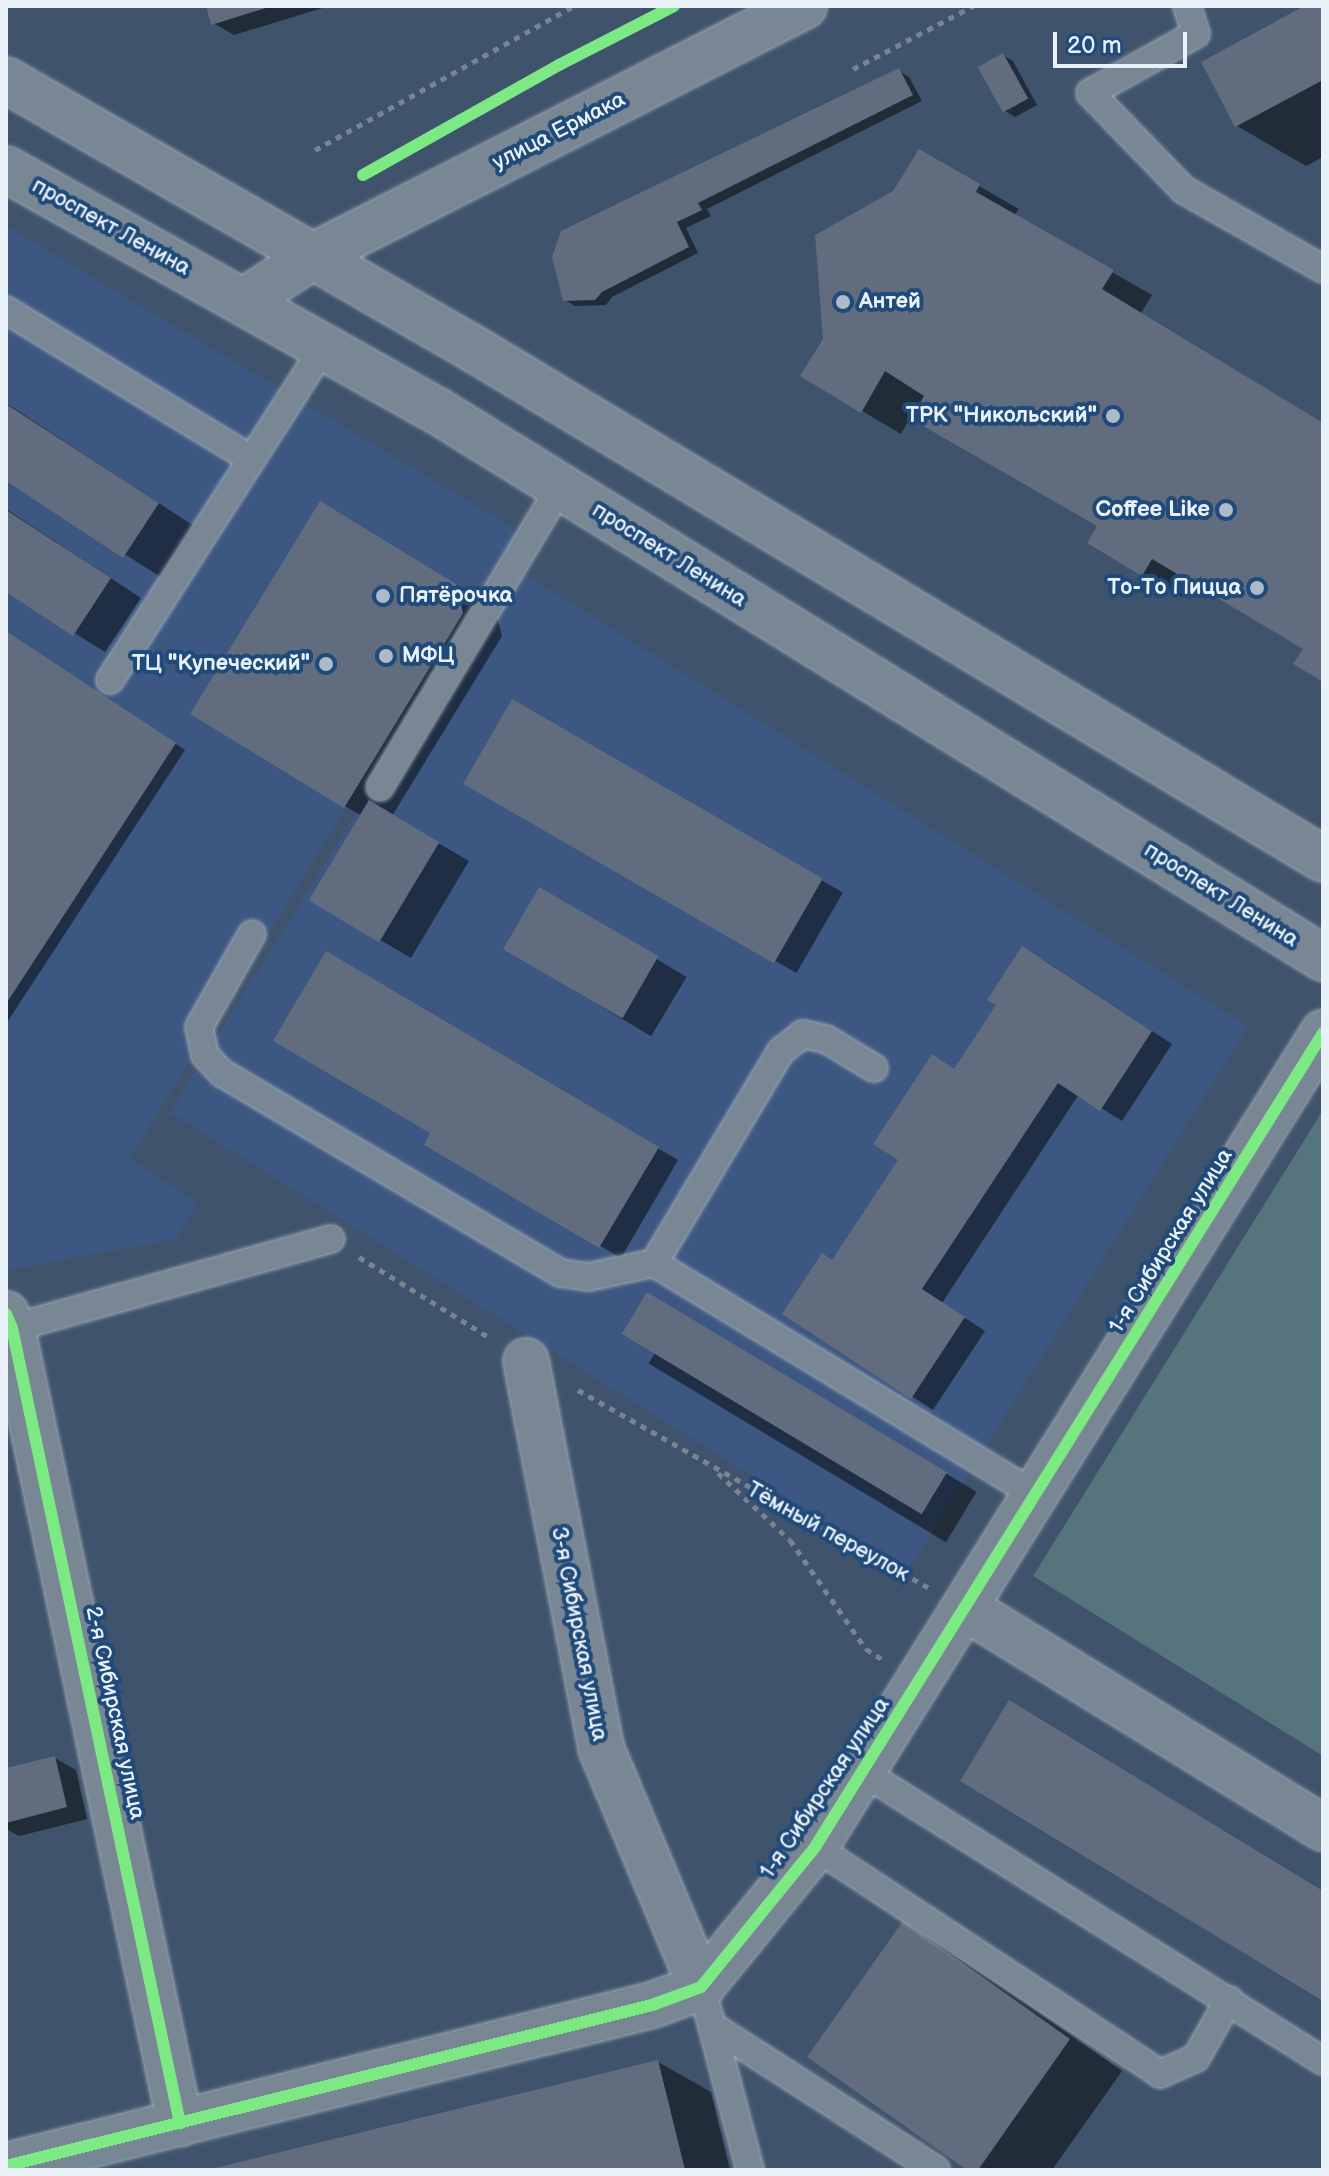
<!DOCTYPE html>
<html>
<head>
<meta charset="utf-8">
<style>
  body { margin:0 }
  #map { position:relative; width:1329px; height:2176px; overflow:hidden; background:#3f536c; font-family:"Balsamiq Sans",sans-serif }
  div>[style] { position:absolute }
  .built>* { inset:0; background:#3c5781; transform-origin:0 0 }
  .green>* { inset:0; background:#55747c }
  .shadow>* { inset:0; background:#0007; transform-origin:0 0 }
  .building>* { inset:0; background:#616c7e; transform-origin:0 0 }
  .path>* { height:5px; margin-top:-2.5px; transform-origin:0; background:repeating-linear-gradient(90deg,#798491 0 6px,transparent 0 12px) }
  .roads { filter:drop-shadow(0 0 2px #9fa9b6) drop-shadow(0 0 2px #9fa9b6) }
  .service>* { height:26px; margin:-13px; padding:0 13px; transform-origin:13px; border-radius:13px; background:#798694 }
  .minor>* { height:44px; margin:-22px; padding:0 22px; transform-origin:22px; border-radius:22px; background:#798694 }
  .secondary>* { height:44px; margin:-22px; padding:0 22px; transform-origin:22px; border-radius:22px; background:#798694 }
  .trunk>* { height:44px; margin:-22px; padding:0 22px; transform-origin:22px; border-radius:22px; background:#798694 }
  .cycleway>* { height:12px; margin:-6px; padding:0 6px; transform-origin:6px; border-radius:6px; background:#7ce984 }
  .dots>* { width:22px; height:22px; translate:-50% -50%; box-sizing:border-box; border:4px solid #1f4a7a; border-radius:50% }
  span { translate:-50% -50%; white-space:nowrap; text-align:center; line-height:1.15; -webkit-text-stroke:8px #1f4a7a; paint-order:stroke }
  .street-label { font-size:22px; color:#e8f1f8 }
  .poi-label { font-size:22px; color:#e8f1f8; font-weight:700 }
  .left { translate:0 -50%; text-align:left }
  .right { translate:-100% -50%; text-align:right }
  .frame { position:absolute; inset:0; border:8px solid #e8f1f8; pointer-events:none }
  .scale { position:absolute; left:1053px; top:32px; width:134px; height:36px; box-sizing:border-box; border:4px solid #e8f1f8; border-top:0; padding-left:10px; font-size:24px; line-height:28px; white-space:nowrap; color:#e8f1f8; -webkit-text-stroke:6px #1f4a7a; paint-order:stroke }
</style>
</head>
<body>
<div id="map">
  <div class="built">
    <i style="clip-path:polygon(6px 226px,517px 530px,130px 1158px,197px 1203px,176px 1239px,6px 1270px)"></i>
    <i style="left:511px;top:566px;width:869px;height:644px;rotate:32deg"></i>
  </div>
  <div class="green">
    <i style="clip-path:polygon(1323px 1110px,1323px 1756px,1033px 1576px)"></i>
  </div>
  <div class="shadow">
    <i style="clip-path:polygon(208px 6px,329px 6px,234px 35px,213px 23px)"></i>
    <i style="clip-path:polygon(1309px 6px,1323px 6px,1323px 157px,1306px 166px,1237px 126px)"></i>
    <i style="clip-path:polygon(1003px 55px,1013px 61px,1037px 105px,1015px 117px,1005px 111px)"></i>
    <i style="clip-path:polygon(899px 71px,909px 77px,922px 101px,707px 209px,711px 216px,686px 228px,698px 253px,612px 297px,606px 305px,575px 306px,565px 300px,554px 257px)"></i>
    <i style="clip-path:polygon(920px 152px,1019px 209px,1014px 216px,1152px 295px,1141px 313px,1323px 424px,1323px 680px,1305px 649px,1192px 581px,1182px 597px,1090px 542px,1100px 525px,911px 417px,901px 434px,803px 376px,825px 340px,895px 193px)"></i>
    <i style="clip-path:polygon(6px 403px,197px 528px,164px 579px,6px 479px)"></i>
    <i style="clip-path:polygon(6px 509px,141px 598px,105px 652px,6px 590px)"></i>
    <i style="clip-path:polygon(360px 526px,495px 609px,502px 636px,392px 816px,469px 861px,411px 958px,312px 900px,362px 816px,345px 806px)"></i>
    <i style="clip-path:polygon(6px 633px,185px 750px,6px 1024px)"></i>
    <i style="left:513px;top:702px;width:381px;height:93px;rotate:30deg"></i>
    <i style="left:540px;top:889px;width:171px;height:69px;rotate:31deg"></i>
    <i style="clip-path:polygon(326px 953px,678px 1160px,621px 1258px,426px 1144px,433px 1132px)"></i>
    <i style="clip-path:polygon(1044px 960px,1172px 1044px,1122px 1121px,1079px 1094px,942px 1303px,985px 1331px,933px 1410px,784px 1314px,833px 1263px,956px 1071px)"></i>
    <i style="left:679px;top:1313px;width:347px;height:59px;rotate:31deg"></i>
    <i style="clip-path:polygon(55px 1758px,76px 1770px,87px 1819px,19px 1836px,6px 1829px,6px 1770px)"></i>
    <i style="clip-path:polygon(904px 1923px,956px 1954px,1122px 2071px,1052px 2170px,970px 2170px)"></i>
    <i style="clip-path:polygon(658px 2062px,711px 2092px,730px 2170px,215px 2170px)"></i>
  </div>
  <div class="building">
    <i style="clip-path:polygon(206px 6px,269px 6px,269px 7px,211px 25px)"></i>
    <i style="clip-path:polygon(1304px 6px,1323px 6px,1323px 80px,1235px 127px,1201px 62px)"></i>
    <i style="left:1003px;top:53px;width:52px;height:29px;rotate:61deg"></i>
    <i style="clip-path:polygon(899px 68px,913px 95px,698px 203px,702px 210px,677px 222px,689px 247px,602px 292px,595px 300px,563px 301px,552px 257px,561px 231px)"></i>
    <i style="clip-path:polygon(919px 149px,980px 184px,976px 192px,1114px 270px,1102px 289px,1323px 423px,1323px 682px,1293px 664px,1303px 649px,1152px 559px,1142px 576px,1087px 543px,1097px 526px,911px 419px,924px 396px,885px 371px,861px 413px,800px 376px,823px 339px,815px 235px,893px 191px)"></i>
    <i style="clip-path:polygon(6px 404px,159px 503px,123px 558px,6px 481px)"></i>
    <i style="clip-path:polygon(320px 501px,456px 584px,463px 613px,344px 808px,190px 714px)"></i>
    <i style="clip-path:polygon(6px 510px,111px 578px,73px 636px,6px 592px)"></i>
    <i style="clip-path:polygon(6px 631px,176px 743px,6px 1004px)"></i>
    <i style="left:512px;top:699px;width:359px;height:98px;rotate:30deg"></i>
    <i style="left:369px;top:800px;width:82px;height:117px;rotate:31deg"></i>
    <i style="left:539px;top:887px;width:138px;height:72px;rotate:30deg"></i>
    <i style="clip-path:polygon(1022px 946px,1152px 1031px,1100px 1111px,1058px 1083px,922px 1289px,965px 1317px,911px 1399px,782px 1314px,822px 1253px,832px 1260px,898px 1160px,873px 1144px,932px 1054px,954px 1069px,996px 1005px,987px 1000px)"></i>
    <i style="clip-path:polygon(326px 951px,659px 1147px,599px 1248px,424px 1145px,430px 1133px,273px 1041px)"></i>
    <i style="left:647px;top:1292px;width:350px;height:49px;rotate:31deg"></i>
    <i style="clip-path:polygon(1009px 1700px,1323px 1891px,1323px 2001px,960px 1781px)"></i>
    <i style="clip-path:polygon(55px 1756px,67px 1807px,6px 1823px,6px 1768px)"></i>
    <i style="clip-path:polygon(903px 1921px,1070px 2039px,978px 2170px,967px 2170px,807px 2057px)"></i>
    <i style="clip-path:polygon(658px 2060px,685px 2170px,212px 2170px,211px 2169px)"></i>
  </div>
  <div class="path">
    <i style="left:853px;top:69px;width:136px;rotate:-27.7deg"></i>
    <i style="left:315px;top:150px;width:296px;rotate:-29.1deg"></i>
    <i style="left:359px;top:1257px;width:154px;rotate:31.7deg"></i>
    <i style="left:578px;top:1390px;width:402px;rotate:29.4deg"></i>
    <i style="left:718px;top:1473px;width:98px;rotate:42.9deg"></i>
    <i style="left:790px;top:1540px;width:133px;rotate:55.1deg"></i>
    <i style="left:866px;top:1649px;width:19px;rotate:32deg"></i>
  </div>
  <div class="roads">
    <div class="service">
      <i style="left:1187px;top:6px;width:29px;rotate:72deg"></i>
      <i style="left:1196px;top:34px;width:121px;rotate:150.9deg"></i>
      <i style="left:1090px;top:93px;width:135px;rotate:45.9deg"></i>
      <i style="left:1184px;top:190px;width:160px;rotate:29.6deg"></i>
      <i style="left:6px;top:310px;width:287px;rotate:31.3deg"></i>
      <i style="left:110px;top:680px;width:396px;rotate:-57.3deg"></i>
      <i style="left:380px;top:787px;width:349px;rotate:-59deg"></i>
      <i style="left:252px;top:934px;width:107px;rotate:119.7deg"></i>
      <i style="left:199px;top:1027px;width:29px;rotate:78deg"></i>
      <i style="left:205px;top:1055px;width:25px;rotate:47deg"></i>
      <i style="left:222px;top:1073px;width:393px;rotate:30.6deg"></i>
      <i style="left:560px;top:1273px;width:28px;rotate:8deg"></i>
      <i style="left:588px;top:1277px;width:67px;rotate:-12deg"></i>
      <i style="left:874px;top:1068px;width:56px;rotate:-148.9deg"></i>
      <i style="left:826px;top:1039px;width:24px;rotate:-168deg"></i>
      <i style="left:803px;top:1034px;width:28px;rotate:142deg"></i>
      <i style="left:781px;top:1051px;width:247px;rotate:120.9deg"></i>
      <i style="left:654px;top:1263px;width:448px;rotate:31.3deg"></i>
      <i style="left:12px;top:1328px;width:331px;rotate:-15.6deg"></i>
      <i style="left:863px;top:1772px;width:543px;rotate:32.14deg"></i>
      <i style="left:815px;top:1847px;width:413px;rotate:33.3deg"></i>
      <i style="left:1160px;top:2074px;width:39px;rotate:-24deg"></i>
      <i style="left:1196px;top:2058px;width:67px;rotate:-60.4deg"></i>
      <i style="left:701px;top:1987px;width:41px;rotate:74.2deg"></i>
      <i style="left:712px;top:2026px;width:266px;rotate:32.7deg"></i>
      <i style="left:712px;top:2026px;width:149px;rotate:75.2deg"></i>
    </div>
    <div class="minor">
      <i style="left:6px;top:1314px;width:15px;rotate:67deg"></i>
      <i style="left:12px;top:1328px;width:813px;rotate:78.07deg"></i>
      <i style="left:526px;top:1361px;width:394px;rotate:79deg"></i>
      <i style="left:601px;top:1748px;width:259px;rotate:67.3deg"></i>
      <i style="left:967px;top:1609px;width:418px;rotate:31.6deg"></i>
      <i style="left:6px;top:2166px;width:666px;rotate:-13.99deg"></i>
      <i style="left:652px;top:2005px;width:52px;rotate:-20.2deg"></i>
      <i style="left:701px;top:1987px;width:181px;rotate:-50.8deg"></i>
      <i style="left:815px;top:1847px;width:960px;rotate:-58.03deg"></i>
    </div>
    <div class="secondary">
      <i style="left:315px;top:255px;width:549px;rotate:-26.99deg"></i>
    </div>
    <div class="trunk">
      <i style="left:6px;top:80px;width:540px;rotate:29.89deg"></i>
      <i style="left:474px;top:349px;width:990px;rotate:30.99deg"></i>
      <i style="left:6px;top:169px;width:493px;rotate:29.3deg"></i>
      <i style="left:436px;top:410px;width:1043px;rotate:31.71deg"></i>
      <i style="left:244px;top:301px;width:85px;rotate:-32.9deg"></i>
    </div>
  </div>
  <div class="cycleway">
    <i style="left:363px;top:175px;width:225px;rotate:-29.3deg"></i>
    <i style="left:559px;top:65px;width:129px;rotate:-27.2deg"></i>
    <i style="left:6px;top:1314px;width:15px;rotate:67deg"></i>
    <i style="left:12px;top:1328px;width:813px;rotate:78.07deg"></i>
    <i style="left:6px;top:2166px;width:666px;rotate:-13.99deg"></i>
    <i style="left:652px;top:2005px;width:52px;rotate:-20.2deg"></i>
    <i style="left:701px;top:1987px;width:181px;rotate:-50.8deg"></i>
    <i style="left:815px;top:1847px;width:960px;rotate:-58.03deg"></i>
  </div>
  <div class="dots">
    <i style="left:843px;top:302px;background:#adbac7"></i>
    <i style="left:1113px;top:416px;background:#adbac7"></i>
    <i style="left:1226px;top:510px;background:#adbac7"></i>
    <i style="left:1257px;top:588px;background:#adbac7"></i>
    <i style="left:383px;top:596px;background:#adbac7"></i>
    <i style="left:386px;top:656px;background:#adbac7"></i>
    <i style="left:326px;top:664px;background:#adbac7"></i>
  </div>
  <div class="street-label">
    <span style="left:559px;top:131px;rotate:-27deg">улица Ермака</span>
    <span style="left:111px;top:227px;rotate:29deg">проспект Ленина</span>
    <span style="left:669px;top:555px;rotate:32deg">проспект Ленина</span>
    <span style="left:1221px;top:895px;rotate:32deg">проспект Ленина</span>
    <span style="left:1171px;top:1241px;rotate:-58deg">1-я Сибирская улица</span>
    <span style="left:828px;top:1532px;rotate:29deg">Тёмный переулок</span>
    <span style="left:579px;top:1634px;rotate:79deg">3-я Сибирская улица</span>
    <span style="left:115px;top:1713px;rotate:78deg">2-я Сибирская улица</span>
    <span style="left:825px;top:1788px;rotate:-56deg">1-я Сибирская улица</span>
  </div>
  <div class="poi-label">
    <span class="left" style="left:859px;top:302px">Антей</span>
    <span class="right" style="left:1097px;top:416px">ТРК "Никольский"</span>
    <span class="right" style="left:1210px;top:510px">Coffee Like</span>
    <span class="right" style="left:1241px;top:588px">То-То Пицца</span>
    <span class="left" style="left:399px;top:596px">Пятёрочка</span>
    <span class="left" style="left:402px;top:656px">МФЦ</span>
    <span class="right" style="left:310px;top:664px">ТЦ "Купеческий"</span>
  </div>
  <div class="frame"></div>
  <div class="scale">20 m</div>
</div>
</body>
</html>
